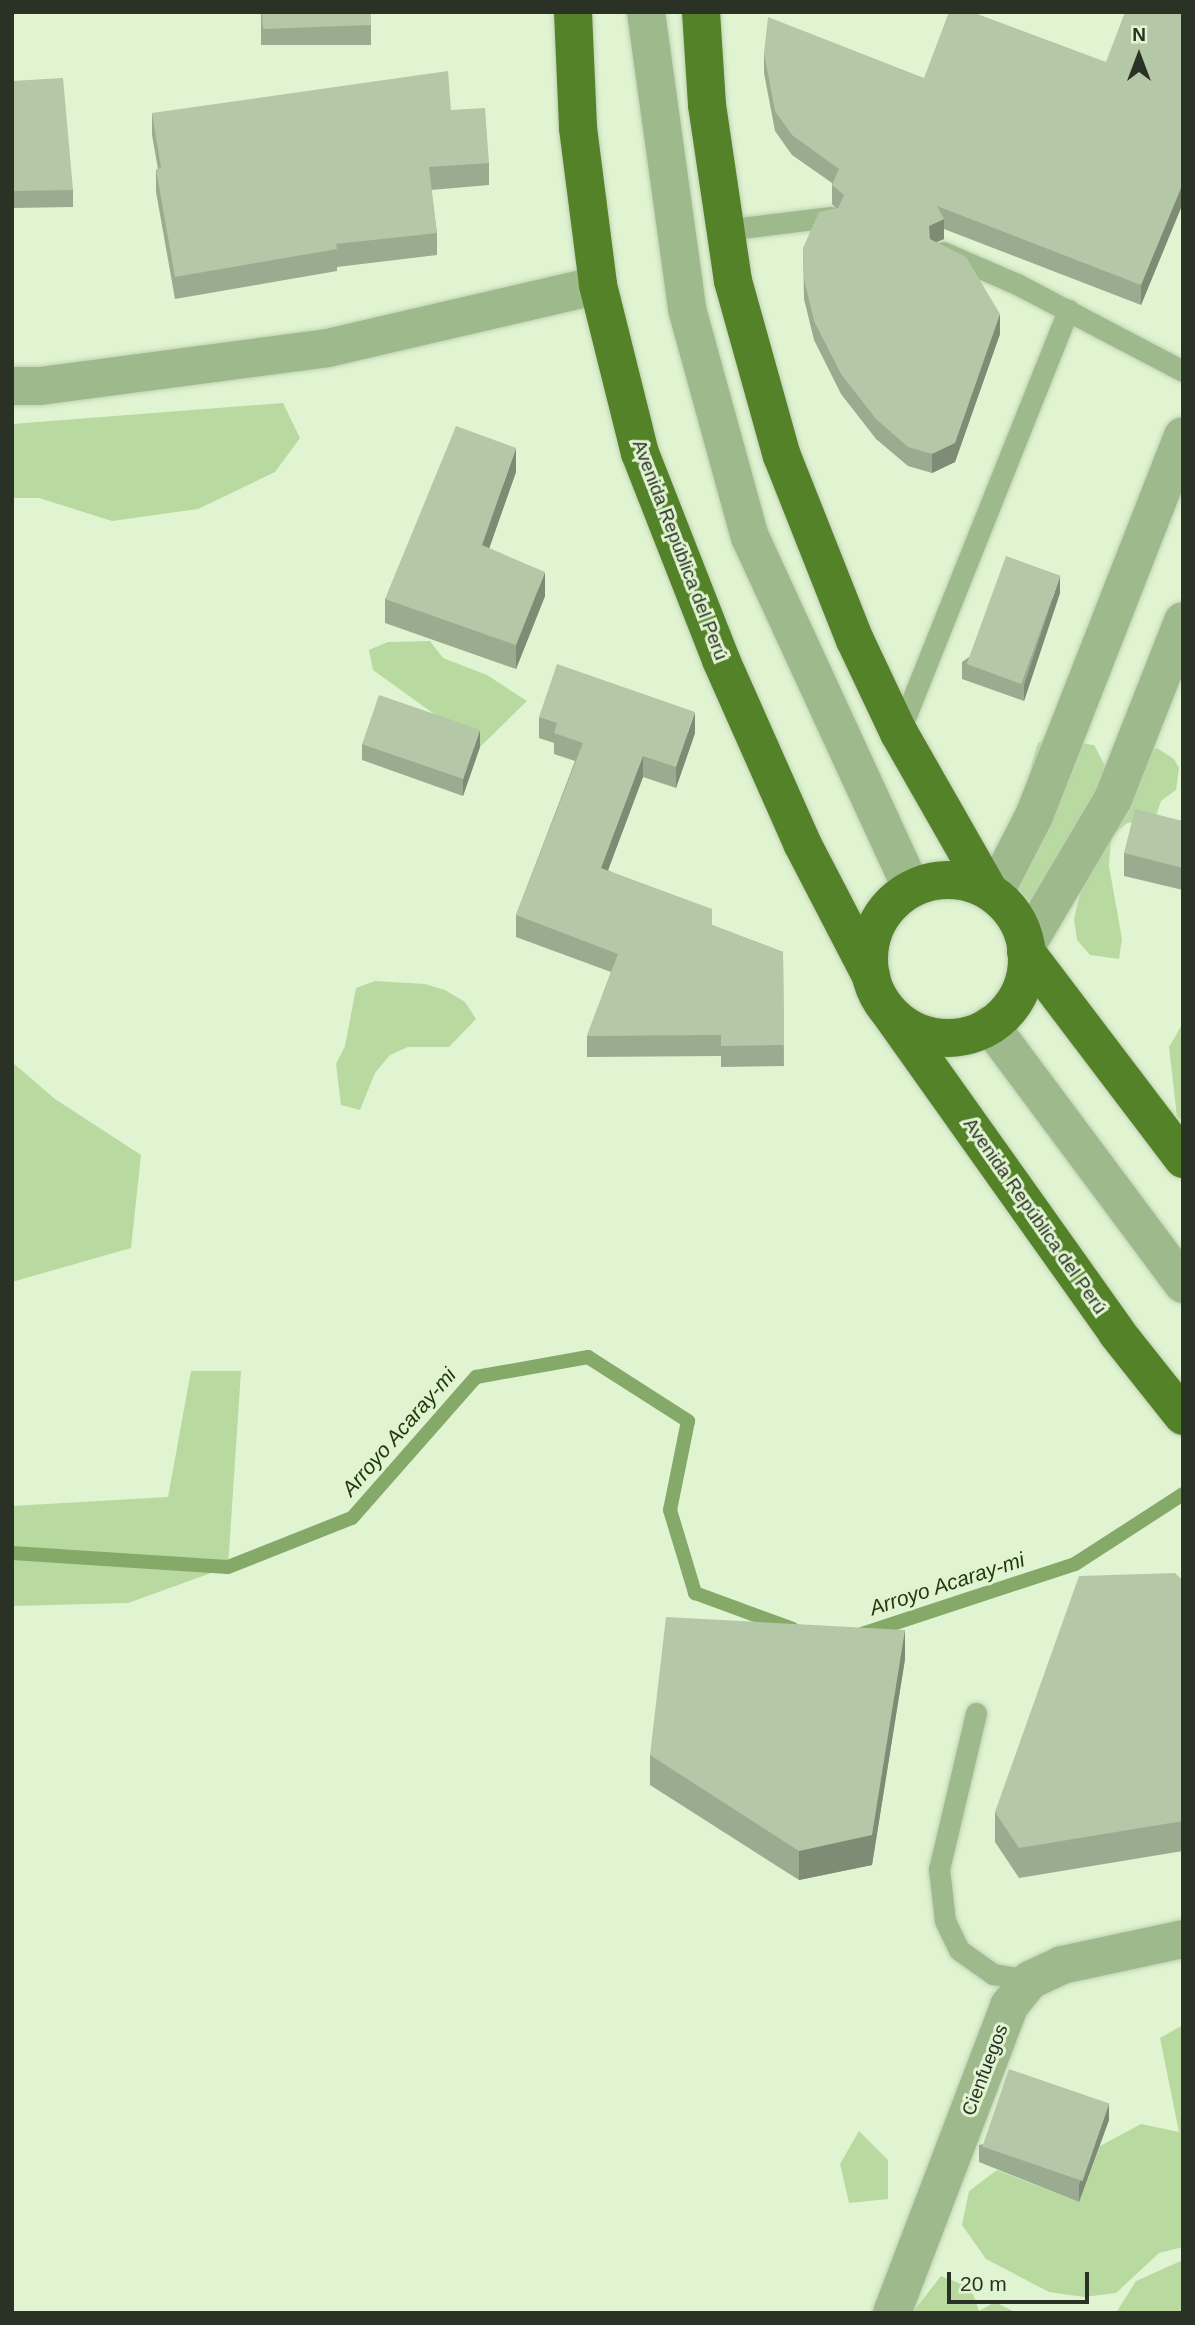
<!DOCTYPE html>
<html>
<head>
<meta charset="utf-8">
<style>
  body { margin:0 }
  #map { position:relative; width:1195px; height:2325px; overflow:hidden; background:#e0f4d2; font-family:Arial,sans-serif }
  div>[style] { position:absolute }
  .green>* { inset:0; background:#b8daa0 }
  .stream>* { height:14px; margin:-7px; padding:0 7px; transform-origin:7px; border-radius:7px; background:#84a968 }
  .roads { filter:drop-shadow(0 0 2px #bfd1b3) drop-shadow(0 0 2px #bfd1b3) }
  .service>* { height:21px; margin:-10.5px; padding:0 10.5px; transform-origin:10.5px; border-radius:10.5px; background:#9eb98b }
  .minor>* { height:38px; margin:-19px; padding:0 19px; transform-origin:19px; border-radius:19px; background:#9eb98b }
  .tertiary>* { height:38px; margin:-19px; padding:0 19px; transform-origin:19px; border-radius:19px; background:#9eb98b }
  .trunk>* { height:38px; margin:-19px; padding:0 19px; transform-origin:19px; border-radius:19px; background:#548228 }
  .trunk>.ring { margin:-19px; padding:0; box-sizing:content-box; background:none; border:38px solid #548228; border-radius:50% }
  .wall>* { inset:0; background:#9bab90; transform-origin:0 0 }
  .shaded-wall>* { inset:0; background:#7e8b75 }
  .building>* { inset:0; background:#b4c7a7; transform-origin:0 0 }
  span { translate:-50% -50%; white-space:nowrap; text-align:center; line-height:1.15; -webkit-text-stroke:6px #e0f4d2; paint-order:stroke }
  .street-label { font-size:19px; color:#2a3225 }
  .water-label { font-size:21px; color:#223a0a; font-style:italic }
  .frame { position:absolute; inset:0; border:14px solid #2a3225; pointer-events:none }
  .north { position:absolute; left:1104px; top:21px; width:70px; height:70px; -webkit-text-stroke:5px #e0f4d2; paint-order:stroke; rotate:0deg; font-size:19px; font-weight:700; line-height:28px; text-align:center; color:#2a3225 }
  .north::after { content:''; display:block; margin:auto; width:24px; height:32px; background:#2a3225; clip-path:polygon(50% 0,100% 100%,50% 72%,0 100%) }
  .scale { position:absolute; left:947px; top:2272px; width:142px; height:32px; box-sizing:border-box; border:4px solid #2a3225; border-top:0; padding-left:9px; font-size:21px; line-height:24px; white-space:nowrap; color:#2a3225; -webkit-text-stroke:5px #e0f4d2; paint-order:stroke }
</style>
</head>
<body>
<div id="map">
  <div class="green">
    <i style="clip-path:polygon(283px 403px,300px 438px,275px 472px,198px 509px,112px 521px,39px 498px,12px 498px,12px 424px)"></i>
    <i style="clip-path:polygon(430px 641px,443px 658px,487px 675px,527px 701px,480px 747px,373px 670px,369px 650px,388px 642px)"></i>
    <i style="clip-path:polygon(1047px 739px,1094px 745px,1109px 773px,1157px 748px,1174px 759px,1179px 768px,1176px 790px,1161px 801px,1155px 819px,1127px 823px,1111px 836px,1109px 866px,1122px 939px,1119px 959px,1090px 955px,1077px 940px,1074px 919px,1086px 868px,1030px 912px,1021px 912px,1006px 900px,1032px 763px,1038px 743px)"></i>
    <i style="clip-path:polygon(375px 981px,425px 984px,445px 990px,465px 1002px,476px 1019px,449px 1047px,408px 1047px,390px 1055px,375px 1073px,360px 1110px,341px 1105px,336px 1064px,345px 1046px,356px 988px)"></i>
    <i style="clip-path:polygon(1183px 1023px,1183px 1120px,1177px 1117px,1169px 1047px)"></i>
    <i style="clip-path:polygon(12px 1062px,55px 1099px,141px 1155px,131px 1248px,12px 1282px)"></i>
    <i style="clip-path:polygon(191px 1371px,241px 1371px,228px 1567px,128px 1603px,12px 1606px,12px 1506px,168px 1497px)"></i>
    <i style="clip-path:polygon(1183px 2025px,1183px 2247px,1159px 2253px,1116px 2293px,1084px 2297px,1049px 2292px,986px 2259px,962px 2225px,969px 2191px,997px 2170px,1079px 2202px,1100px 2146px,1141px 2124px,1179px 2132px,1160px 2038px)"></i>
    <i style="clip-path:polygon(859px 2131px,888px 2160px,888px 2199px,849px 2203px,840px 2164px)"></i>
    <i style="clip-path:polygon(1183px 2260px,1183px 2313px,1116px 2313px,1136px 2281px)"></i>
    <i style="clip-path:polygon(941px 2276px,971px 2288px,979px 2311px,995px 2302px,1017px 2313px,912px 2313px)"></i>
  </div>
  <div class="stream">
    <i style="left:12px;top:1553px;width:216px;rotate:3.7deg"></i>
    <i style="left:228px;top:1567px;width:133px;rotate:-21.6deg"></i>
    <i style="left:352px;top:1518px;width:188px;rotate:-48.7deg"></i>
    <i style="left:476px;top:1377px;width:114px;rotate:-10.1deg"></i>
    <i style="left:588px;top:1357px;width:119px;rotate:32.6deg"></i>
    <i style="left:688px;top:1421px;width:91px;rotate:101.4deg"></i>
    <i style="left:670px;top:1510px;width:87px;rotate:73.2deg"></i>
    <i style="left:695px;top:1593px;width:104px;rotate:20.2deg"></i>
    <i style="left:862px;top:1634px;width:224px;rotate:-18.2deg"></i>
    <i style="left:1075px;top:1564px;width:129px;rotate:-32.9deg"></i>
  </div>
  <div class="roads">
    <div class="service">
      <i style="left:725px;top:230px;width:107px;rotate:-7deg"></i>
      <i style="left:943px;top:252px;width:81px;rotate:23.4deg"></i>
      <i style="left:1017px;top:284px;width:187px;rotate:27.7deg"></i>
      <i style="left:899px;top:733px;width:456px;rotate:-68.2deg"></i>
      <i style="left:976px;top:1713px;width:160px;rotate:103.3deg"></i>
      <i style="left:939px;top:1869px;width:52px;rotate:83.4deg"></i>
      <i style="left:945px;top:1921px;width:32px;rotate:64deg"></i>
      <i style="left:959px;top:1950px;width:42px;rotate:35.2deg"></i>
      <i style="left:993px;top:1974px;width:37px;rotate:9deg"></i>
    </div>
    <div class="minor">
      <i style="left:12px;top:386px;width:28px"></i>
      <i style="left:40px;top:386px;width:290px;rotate:-7.5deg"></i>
      <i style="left:328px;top:348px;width:277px;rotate:-13.1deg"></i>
      <i style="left:994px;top:894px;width:88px;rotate:-62.9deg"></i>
      <i style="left:1034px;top:816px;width:408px;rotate:-68.6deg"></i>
      <i style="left:1026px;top:946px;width:171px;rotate:-59.4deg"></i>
      <i style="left:1113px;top:799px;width:191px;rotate:-68.5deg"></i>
      <i style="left:892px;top:2313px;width:329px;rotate:-69.1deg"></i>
      <i style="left:1009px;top:2006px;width:33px;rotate:-51deg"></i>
      <i style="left:1030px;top:1980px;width:35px;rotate:-25deg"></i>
      <i style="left:1062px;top:1965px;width:124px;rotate:-12.1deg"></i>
    </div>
    <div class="tertiary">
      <i style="left:646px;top:12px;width:300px;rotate:82.1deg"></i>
      <i style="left:687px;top:309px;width:237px;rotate:74.6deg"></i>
      <i style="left:750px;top:537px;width:387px;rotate:65.3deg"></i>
      <i style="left:990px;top:1025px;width:323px;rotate:53.3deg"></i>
    </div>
    <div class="trunk">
      <i style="left:573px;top:12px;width:116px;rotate:87.5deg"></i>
      <i style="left:578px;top:128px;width:158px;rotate:82.7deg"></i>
      <i style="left:598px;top:285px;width:173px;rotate:76deg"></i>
      <i style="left:640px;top:453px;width:222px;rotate:68.6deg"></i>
      <i style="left:721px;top:660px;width:200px;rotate:66.1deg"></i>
      <i style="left:802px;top:843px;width:150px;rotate:62.6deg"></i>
      <i style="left:701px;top:12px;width:93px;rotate:86.3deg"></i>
      <i style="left:707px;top:105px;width:178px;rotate:81.6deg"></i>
      <i style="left:733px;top:281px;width:182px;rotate:74.4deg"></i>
      <i style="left:782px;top:456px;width:198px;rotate:68.4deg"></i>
      <i style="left:855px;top:640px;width:103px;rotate:64.7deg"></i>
      <i style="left:899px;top:733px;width:182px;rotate:60.3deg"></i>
      <i class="ring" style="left:869px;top:880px;width:120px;height:120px"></i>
      <i style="left:1026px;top:952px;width:260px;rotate:52.8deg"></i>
      <i style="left:890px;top:1013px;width:392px;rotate:54.6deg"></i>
      <i style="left:1117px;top:1333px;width:106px;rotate:51.5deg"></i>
    </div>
  </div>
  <div class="wall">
    <i style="left:261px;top:12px;width:110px;height:33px"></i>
    <i style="clip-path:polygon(1183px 12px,1183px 203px,1141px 305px,944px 229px,944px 239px,937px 242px,1000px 334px,955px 462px,932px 473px,908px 466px,876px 439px,841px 394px,814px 340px,804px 299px,803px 248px,837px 209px,832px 204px,832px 183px,792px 155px,775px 131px,764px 73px,764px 53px,924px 78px,1106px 62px)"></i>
    <i style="clip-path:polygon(12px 81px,73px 190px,73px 207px,12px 208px)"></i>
    <i style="clip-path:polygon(451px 110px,489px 163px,489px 185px,431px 190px,437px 233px,437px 255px,337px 267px,337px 271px,175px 299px,156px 192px,156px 169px,158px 169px,152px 135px,152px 113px)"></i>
    <i style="clip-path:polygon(516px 472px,489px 548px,545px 596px,516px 669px,385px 623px,385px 599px)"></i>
    <i style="clip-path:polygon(1060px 593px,1024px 701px,962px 679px,962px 662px)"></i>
    <i style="clip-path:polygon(539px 717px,695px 733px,676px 788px,643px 777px,608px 870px,712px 925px,783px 952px,784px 1066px,721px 1067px,721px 1056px,587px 1057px,587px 1036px,611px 972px,516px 937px,516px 915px,575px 761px,554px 754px,554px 743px,539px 738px)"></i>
    <i style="clip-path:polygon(362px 744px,480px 747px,463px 796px,362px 760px)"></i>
    <i style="clip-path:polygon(1183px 821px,1183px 890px,1124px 876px,1124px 853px)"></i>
    <i style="clip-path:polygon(1183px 1581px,1183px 1851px,1019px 1878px,995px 1842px,995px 1812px)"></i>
    <i style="clip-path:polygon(905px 1659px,872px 1865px,799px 1880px,650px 1785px,650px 1755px)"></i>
    <i style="clip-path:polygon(1109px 2120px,1079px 2202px,979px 2162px,979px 2145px)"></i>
  </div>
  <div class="shaded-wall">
    <i style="clip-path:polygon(1183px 183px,1183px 203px,1141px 305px,1141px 285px)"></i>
    <i style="clip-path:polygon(944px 219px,944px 239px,929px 245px,929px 226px)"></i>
    <i style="clip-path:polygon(1000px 314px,1000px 334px,955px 462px,932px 473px,932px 454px)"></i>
    <i style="clip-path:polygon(516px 448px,516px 472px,482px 569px,482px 545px)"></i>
    <i style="clip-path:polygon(545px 572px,545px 596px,516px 669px,516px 645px)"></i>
    <i style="clip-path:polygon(1060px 576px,1060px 593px,1024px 701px,1024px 685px)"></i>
    <i style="clip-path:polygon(695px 712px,695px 733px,676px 788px,676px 767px)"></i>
    <i style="clip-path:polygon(480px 730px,480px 747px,463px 796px,463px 779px)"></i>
    <i style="clip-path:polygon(643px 756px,643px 777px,601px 889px,601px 868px)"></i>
    <i style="clip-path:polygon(905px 1630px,905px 1659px,872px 1865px,799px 1880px,799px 1851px)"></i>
    <i style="clip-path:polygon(1109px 2103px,1109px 2120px,1079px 2202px,1079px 2185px)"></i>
  </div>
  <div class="building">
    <i style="clip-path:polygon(262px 12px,371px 12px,371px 25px,263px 29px)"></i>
    <i style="clip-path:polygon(949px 12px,972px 12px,1106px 62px,1125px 12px,1183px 12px,1183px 183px,1141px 285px,937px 206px,944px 219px,929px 226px,930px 239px,966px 257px,1000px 314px,955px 443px,932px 454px,908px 447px,876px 419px,841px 374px,814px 321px,804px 279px,803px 248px,819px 212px,838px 208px,844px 195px,832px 185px,839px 169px,792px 135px,775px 111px,764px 53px,768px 17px,924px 78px)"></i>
    <i style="clip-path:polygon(448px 71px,451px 110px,485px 108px,489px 163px,429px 167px,437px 233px,336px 244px,337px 249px,175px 277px,156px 169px,161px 168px,152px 113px)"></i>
    <i style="clip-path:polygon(63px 78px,73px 190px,12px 191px,12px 81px)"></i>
    <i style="clip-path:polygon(456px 426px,516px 448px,482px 545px,545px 572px,516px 645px,385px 599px)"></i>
    <i style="left:1006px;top:556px;width:58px;height:115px;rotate:20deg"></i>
    <i style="clip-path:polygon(557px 664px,695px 712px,676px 767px,643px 756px,601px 868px,712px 909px,712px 925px,783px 952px,784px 1045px,721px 1046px,721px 1035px,587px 1036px,618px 954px,516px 915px,583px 743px,554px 733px,557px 723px,539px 717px)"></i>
    <i style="left:379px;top:695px;width:107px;height:52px;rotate:19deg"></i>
    <i style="clip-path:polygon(1135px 809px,1183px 821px,1183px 868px,1124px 853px)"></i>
    <i style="clip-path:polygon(1175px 1573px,1183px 1581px,1183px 1821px,1019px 1848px,995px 1812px,1079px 1576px)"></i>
    <i style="clip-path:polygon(666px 1617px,905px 1630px,872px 1835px,799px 1851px,650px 1755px)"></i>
    <i style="left:1009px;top:2069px;width:106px;height:82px;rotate:19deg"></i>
  </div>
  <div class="street-label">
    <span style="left:680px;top:550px;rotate:69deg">Avenida República del Perú</span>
    <span style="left:1035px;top:1216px;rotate:55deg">Avenida República del Perú</span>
    <span style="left:985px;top:2070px;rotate:-69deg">Cienfuegos</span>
  </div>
  <div class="water-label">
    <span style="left:399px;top:1432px;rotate:-49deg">Arroyo Acaray-mi</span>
    <span style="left:947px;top:1584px;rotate:-18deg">Arroyo Acaray-mi</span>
  </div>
  <div class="frame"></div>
  <div class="north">N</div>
  <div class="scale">20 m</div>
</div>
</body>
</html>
